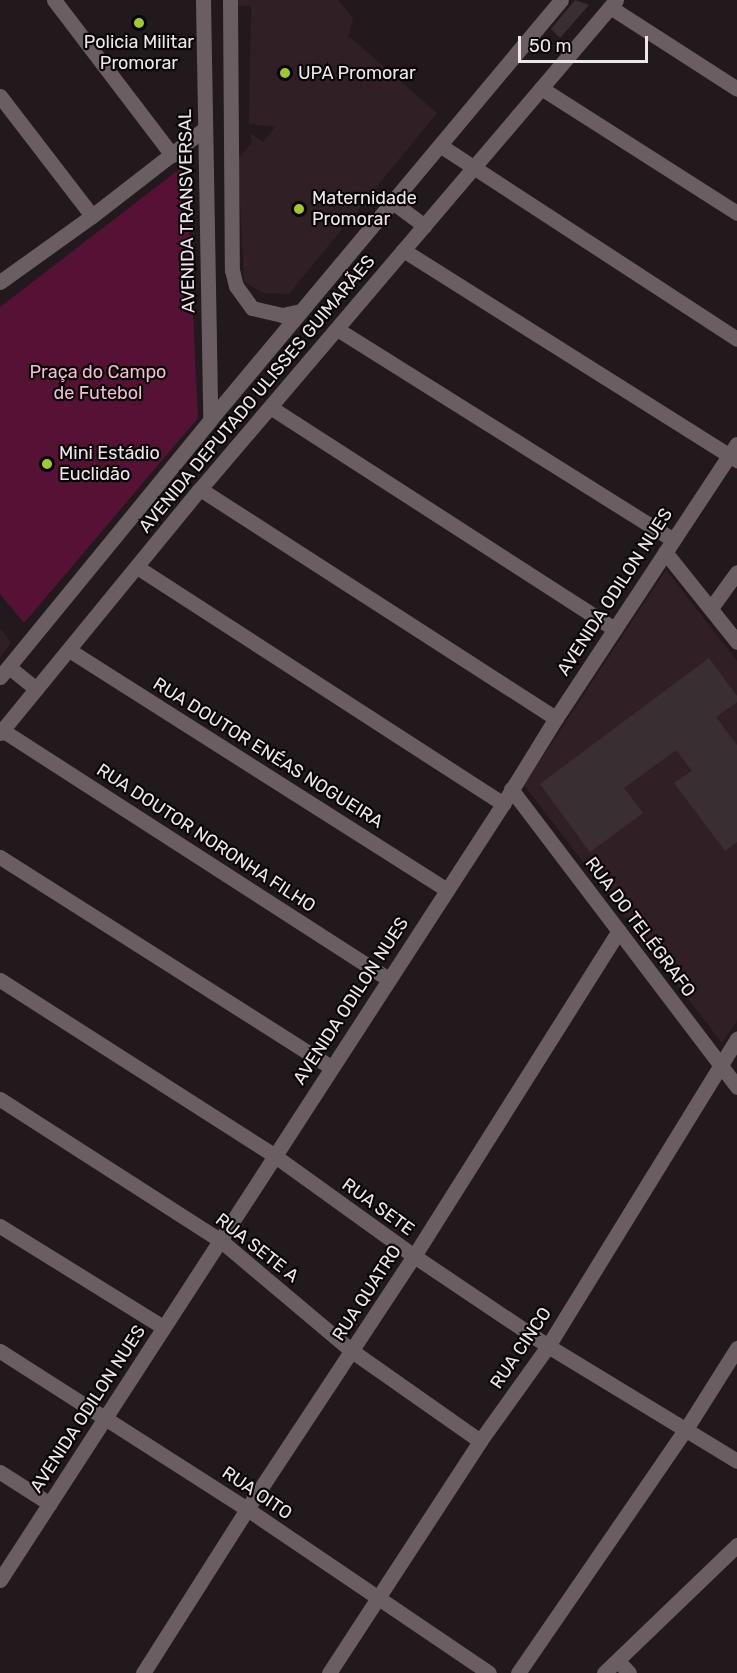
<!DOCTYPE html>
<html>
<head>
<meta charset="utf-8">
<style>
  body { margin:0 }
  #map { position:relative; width:737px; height:1673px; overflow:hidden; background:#22191c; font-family:Rubik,sans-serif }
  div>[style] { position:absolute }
  .built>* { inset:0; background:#302026 }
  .green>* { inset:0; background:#551235 }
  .building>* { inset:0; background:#392f33 }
  .minor>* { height:15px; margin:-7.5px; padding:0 7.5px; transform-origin:7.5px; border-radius:7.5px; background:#6a5e62 }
  .tertiary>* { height:15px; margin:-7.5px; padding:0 7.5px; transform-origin:7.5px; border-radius:7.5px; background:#6a5e62 }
  .dots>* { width:16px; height:16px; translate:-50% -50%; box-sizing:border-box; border:3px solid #090507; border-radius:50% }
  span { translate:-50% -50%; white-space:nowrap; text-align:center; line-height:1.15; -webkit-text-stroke:4.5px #090507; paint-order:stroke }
  .poi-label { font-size:18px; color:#eee7ea }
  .left { translate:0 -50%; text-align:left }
  .street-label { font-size:18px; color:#eee7ea }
  .park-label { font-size:18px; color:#f1bdd1 }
  .scale { position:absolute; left:518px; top:36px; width:130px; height:27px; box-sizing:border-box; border:3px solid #eee7ea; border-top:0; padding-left:8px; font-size:18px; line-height:21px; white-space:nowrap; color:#eee7ea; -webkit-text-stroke:4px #090507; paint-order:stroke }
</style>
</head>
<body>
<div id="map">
  <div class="built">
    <i style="clip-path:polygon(237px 0,338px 0,353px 18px,348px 39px,350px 37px,437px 113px,289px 294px,263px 293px,244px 282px,238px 159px,252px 142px,250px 133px,263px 142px,275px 127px,249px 124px,251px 6px,237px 6px)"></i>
    <i style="clip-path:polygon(666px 570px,737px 661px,737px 1021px,722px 1043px,524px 785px)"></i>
    <i style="clip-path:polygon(0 628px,11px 643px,0 657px)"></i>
  </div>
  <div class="green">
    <i style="clip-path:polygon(186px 164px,198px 418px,24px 623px,0 594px,0 307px)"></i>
  </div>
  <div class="building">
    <i style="clip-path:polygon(575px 0,589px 5px,560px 38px,551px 29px)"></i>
    <i style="clip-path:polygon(709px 658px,737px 696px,737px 702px,716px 717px,737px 745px,737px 842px,725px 851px,674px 783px,692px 771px,676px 750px,624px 788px,643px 813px,590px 852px,540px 784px)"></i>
  </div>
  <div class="minor">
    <i style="left:54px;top:0;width:195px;rotate:52.7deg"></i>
    <i style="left:610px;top:7px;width:151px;rotate:32.8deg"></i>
    <i style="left:541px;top:88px;width:232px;rotate:32.5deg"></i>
    <i style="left:0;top:96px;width:151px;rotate:52.5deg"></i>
    <i style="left:441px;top:146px;width:353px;rotate:33.1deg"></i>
    <i style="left:403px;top:250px;width:395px;rotate:32.2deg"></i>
    <i style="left:0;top:282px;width:113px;rotate:-35.7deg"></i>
    <i style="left:92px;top:216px;width:142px;rotate:-37.8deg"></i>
    <i style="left:337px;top:329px;width:397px;rotate:32.1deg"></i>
    <i style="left:270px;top:407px;width:410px;rotate:32.8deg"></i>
    <i style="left:200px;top:489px;width:423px;rotate:32.8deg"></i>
    <i style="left:665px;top:552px;width:115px;rotate:51.3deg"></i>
    <i style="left:137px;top:567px;width:436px;rotate:32.9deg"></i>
    <i style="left:711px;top:608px;width:44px;rotate:-54.2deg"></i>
    <i style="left:69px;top:650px;width:446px;rotate:32.4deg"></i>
    <i style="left:2px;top:730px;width:459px;rotate:32.8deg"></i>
    <i style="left:0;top:857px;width:392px;rotate:32.4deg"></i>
    <i style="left:0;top:980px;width:326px;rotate:32.6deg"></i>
    <i style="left:275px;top:1156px;width:171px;rotate:35.7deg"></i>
    <i style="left:414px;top:1256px;width:161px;rotate:33.9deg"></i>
    <i style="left:548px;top:1346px;width:221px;rotate:31.3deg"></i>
    <i style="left:0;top:1099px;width:261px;rotate:32.7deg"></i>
    <i style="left:220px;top:1240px;width:172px;rotate:40.1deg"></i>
    <i style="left:352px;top:1351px;width:156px;rotate:35.1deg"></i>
    <i style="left:0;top:1226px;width:192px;rotate:31.8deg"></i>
    <i style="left:0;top:1351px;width:293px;rotate:32.6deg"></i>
    <i style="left:247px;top:1509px;width:292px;rotate:34.1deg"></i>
    <i style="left:0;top:1472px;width:59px;rotate:32.6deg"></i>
    <i style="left:0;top:1580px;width:925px;rotate:-57.05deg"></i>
    <i style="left:503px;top:804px;width:101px;rotate:-58.4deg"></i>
    <i style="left:556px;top:718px;width:328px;rotate:-56.6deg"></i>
    <i style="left:618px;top:1661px;width:16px;rotate:47deg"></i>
    <i style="left:143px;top:1673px;width:194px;rotate:-57.6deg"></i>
    <i style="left:247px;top:1509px;width:303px;rotate:-56.6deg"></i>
    <i style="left:414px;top:1256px;width:384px;rotate:-57.8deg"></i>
    <i style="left:329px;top:1673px;width:277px;rotate:-56.9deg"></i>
    <i style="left:480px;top:1441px;width:117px;rotate:-54.4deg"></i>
    <i style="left:548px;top:1346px;width:361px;rotate:-58.4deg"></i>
    <i style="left:518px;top:1673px;width:296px;rotate:-55.5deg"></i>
    <i style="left:686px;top:1429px;width:96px;rotate:-57.8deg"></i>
    <i style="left:604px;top:1673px;width:185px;rotate:-43.9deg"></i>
  </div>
  <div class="tertiary">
    <i style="left:203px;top:0;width:420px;rotate:89deg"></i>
    <i style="left:230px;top:0;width:270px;rotate:89.6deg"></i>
    <i style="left:232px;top:270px;width:16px;rotate:76deg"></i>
    <i style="left:236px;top:286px;width:27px;rotate:54deg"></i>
    <i style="left:252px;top:308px;width:31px;rotate:13deg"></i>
    <i style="left:282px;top:315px;width:19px;rotate:-12deg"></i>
    <i style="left:394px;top:203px;width:38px;rotate:37deg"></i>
    <i style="left:9px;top:667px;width:35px;rotate:39deg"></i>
    <i style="left:0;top:677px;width:332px;rotate:-50.7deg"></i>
    <i style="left:210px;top:420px;width:547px;rotate:-50.11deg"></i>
    <i style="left:0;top:733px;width:315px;rotate:-50.7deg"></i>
    <i style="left:200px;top:489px;width:642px;rotate:-49.61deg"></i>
    <i style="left:511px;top:789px;width:374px;rotate:52.8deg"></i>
  </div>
  <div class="dots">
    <i style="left:139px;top:23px;background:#a1c92b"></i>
    <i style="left:285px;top:73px;background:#a1c92b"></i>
    <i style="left:299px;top:209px;background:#a1c92b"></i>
    <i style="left:47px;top:464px;background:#a1c92b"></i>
  </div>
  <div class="poi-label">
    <span style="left:139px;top:53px">Policia Militar<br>Promorar</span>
    <span class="left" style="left:298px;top:73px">UPA Promorar</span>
    <span class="left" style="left:312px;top:209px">Maternidade<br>Promorar</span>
    <span class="left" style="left:59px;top:464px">Mini Estádio<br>Euclidão</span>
  </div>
  <div class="street-label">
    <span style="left:187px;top:211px;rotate:-91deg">AVENIDA TRANSVERSAL</span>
    <span style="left:257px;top:394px;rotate:-50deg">AVENIDA DEPUTADO ULISSES GUIMARÃES</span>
    <span style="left:615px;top:592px;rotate:-57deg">AVENIDA ODILON NUES</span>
    <span style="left:268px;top:753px;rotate:32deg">RUA DOUTOR ENÉAS NOGUEIRA</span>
    <span style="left:206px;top:838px;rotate:33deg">RUA DOUTOR NORONHA FILHO</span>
    <span style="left:640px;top:927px;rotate:53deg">RUA DO TELÉGRAFO</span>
    <span style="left:351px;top:1001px;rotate:-57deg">AVENIDA ODILON NUES</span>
    <span style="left:378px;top:1207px;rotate:36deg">RUA SETE</span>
    <span style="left:257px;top:1248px;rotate:38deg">RUA SETE A</span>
    <span style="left:367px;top:1293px;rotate:-57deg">RUA QUATRO</span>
    <span style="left:521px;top:1348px;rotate:-56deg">RUA CINCO</span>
    <span style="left:88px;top:1409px;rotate:-57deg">AVENIDA ODILON NUES</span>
    <span style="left:257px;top:1493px;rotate:34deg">RUA OITO</span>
  </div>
  <div class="park-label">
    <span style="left:98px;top:383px">Praça do Campo<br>de Futebol</span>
  </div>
  <div class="scale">50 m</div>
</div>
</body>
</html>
